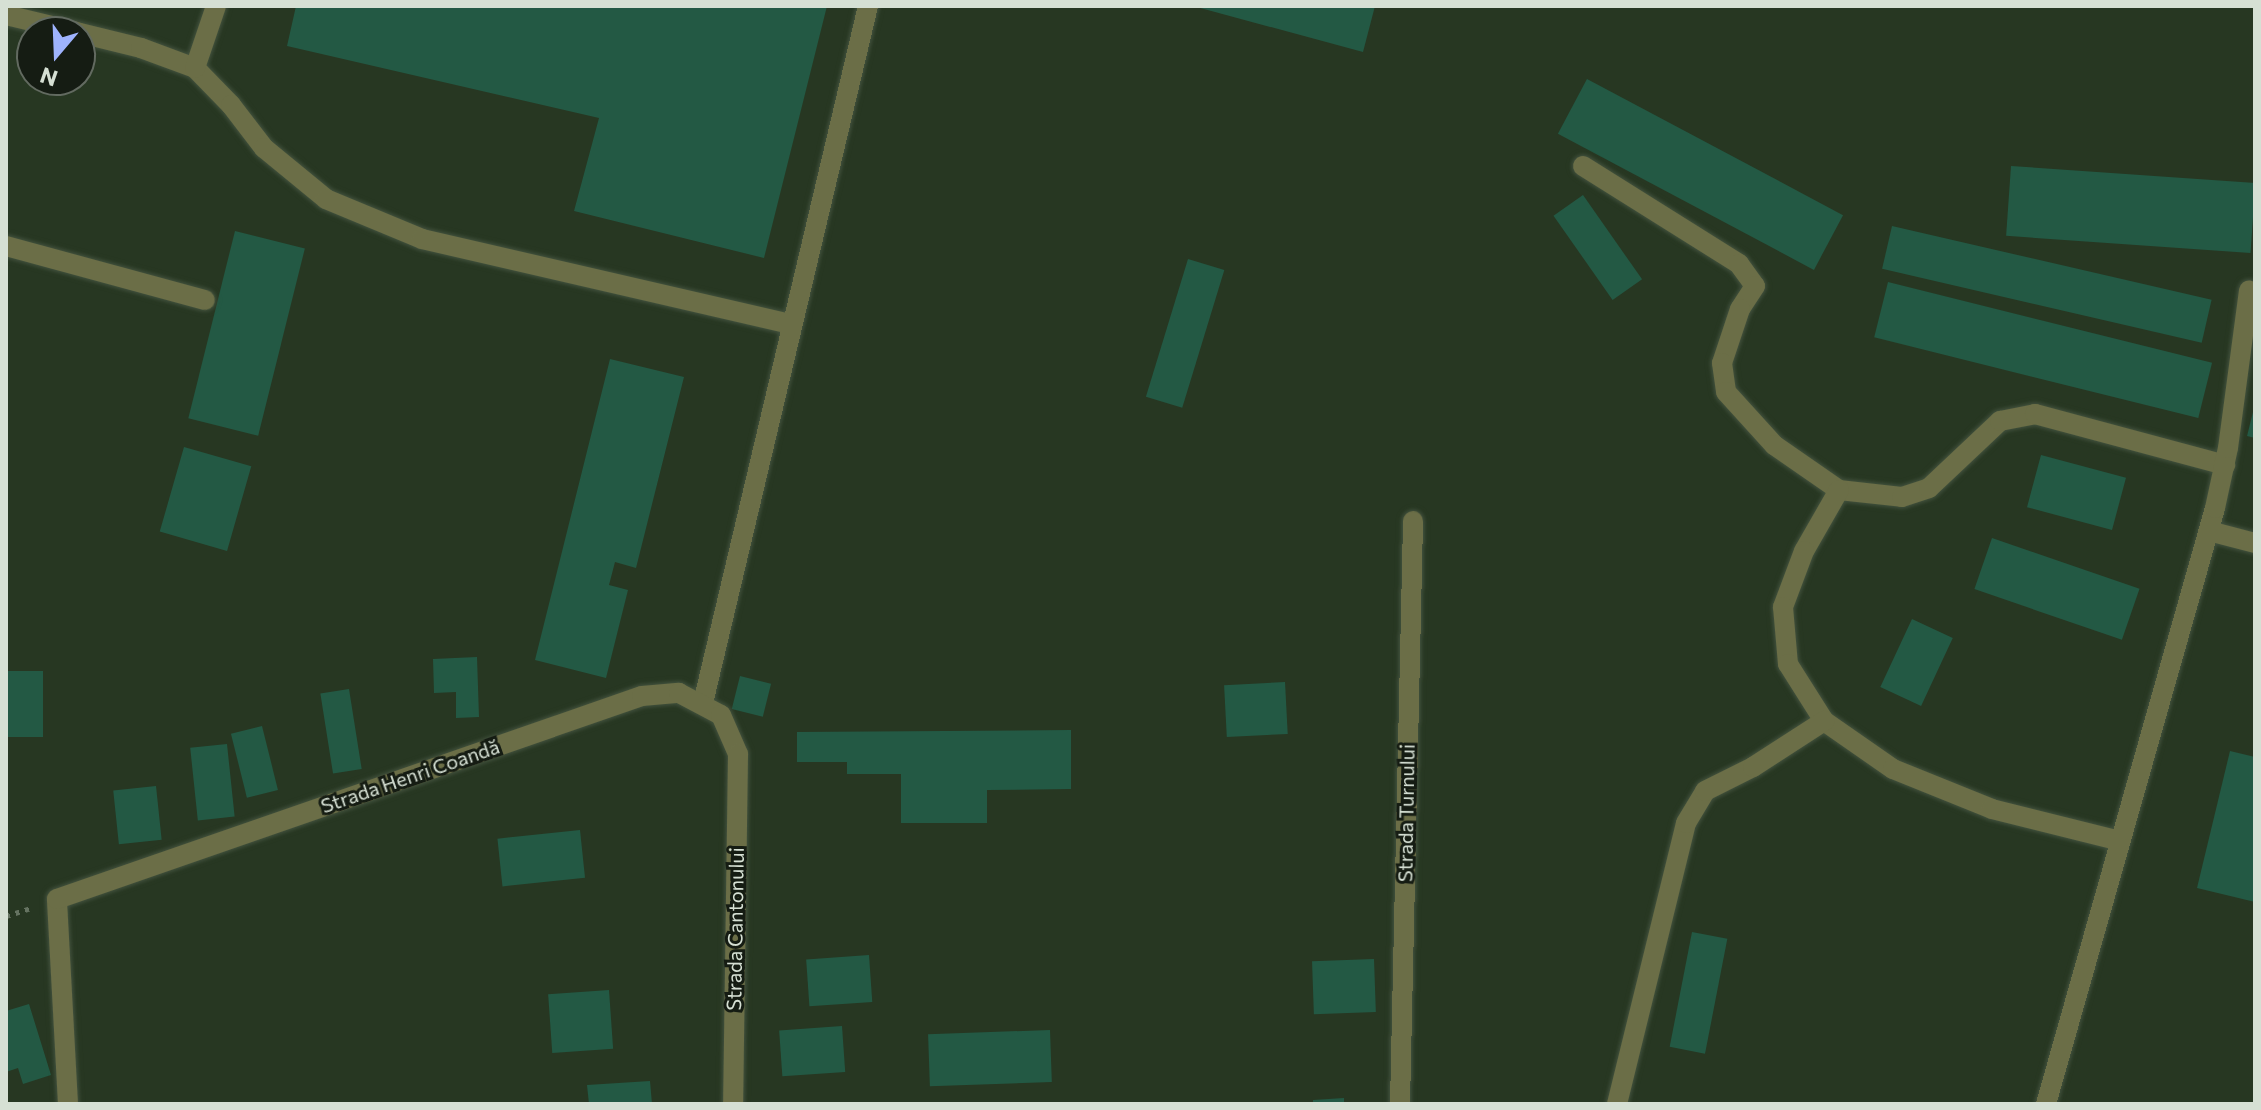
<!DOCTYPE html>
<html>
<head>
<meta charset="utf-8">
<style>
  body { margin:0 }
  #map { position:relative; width:2261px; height:1110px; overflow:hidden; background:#273722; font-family:Commissioner,sans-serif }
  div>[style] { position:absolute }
  .building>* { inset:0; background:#235944; transform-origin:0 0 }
  .path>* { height:5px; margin-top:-2.5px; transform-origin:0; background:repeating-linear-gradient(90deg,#657361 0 4px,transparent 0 10px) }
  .roads { filter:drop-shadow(0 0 2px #43523e) drop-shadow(0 0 2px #43523e) }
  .minor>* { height:20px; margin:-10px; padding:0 10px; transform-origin:10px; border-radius:10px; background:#6b6e47 }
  span { translate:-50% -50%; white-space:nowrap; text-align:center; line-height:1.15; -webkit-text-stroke:6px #151c13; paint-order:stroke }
  .street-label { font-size:20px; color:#d6e0d4 }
  .frame { position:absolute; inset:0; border:8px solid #d6e0d4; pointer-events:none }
  .north { position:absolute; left:16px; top:16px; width:80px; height:80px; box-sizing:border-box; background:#151c13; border:2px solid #626a60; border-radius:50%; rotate:199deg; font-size:22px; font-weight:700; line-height:32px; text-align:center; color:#d6e0d4 }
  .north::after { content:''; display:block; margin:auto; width:28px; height:36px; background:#9eb3fd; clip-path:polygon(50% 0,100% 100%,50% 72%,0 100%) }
</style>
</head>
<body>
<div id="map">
  <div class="building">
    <i style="clip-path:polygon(296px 6px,827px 6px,764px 258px,574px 211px,599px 118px,287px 46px)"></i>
    <i style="clip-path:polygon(1193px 6px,1375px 6px,1363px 52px)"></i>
    <i style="left:1587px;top:79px;width:290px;height:62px;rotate:28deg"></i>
    <i style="left:2011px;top:166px;width:245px;height:70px;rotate:4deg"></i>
    <i style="left:1583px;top:195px;width:103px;height:36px;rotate:55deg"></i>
    <i style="left:1892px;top:226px;width:328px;height:44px;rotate:13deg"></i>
    <i style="left:235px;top:231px;width:72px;height:193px;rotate:14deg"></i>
    <i style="left:1188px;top:259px;width:38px;height:144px;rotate:17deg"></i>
    <i style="left:1888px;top:282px;width:334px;height:57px;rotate:14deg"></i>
    <i style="clip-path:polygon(610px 359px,684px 377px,636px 568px,615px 562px,609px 585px,628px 590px,606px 678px,535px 660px)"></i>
    <i style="clip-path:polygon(2254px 408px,2255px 408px,2255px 438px,2247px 436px)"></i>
    <i style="left:184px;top:447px;width:70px;height:88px;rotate:16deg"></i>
    <i style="left:2041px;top:455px;width:88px;height:54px;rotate:15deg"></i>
    <i style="left:1992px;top:538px;width:156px;height:54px;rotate:19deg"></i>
    <i style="left:1912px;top:619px;width:45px;height:75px;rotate:25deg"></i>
    <i style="clip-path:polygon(477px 657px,479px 717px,456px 718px,456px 692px,434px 693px,433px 659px)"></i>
    <i style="left:6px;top:671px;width:37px;height:66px"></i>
    <i style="left:740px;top:676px;width:32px;height:34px;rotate:14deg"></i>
    <i style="left:1285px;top:682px;width:52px;height:61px;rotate:87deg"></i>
    <i style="left:349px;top:689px;width:81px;height:29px;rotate:81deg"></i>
    <i style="left:262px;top:726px;width:66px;height:32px;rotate:76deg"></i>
    <i style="clip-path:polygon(1071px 730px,1071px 789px,987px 790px,987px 823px,901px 823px,901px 774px,847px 774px,847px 762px,797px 762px,797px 732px)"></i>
    <i style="left:227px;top:744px;width:73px;height:37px;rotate:84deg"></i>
    <i style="clip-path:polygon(2230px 751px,2255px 757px,2255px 902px,2197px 888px)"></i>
    <i style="left:156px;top:786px;width:54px;height:43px;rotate:84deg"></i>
    <i style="left:580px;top:830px;width:48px;height:83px;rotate:84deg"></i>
    <i style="left:1692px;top:932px;width:36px;height:117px;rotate:11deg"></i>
    <i style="left:869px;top:955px;width:47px;height:63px;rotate:86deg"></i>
    <i style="left:1374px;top:959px;width:53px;height:62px;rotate:88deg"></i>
    <i style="left:609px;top:990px;width:59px;height:61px;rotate:86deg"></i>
    <i style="clip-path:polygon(29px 1004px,51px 1075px,23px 1084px,18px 1068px,6px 1072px,6px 1011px)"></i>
    <i style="left:842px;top:1026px;width:46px;height:63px;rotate:86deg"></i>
    <i style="left:1050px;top:1030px;width:52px;height:122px;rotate:88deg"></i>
    <i style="clip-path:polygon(650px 1081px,652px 1104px,589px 1104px,587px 1085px)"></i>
    <i style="clip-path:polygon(1344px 1098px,1344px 1104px,1313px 1104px,1313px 1100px)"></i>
  </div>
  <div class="path">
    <i style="left:6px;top:916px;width:25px;rotate:-18deg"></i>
  </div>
  <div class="roads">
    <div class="minor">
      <i style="left:6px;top:15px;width:73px;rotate:13.5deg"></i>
      <i style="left:80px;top:33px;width:63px;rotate:13.8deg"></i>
      <i style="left:141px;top:48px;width:58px;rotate:20.3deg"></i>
      <i style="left:195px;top:68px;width:52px;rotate:45.8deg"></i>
      <i style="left:231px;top:105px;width:54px;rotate:52.5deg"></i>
      <i style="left:264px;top:148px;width:80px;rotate:39.4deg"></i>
      <i style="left:326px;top:199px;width:104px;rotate:22.6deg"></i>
      <i style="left:422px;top:239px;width:378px;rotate:13deg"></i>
      <i style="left:195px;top:68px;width:65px;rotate:-71.3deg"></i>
      <i style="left:1583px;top:166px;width:184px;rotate:32.1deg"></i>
      <i style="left:1739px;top:264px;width:27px;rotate:54deg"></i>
      <i style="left:1755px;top:286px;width:27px;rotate:123deg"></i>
      <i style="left:1740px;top:309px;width:57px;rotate:108.4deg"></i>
      <i style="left:1722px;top:363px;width:29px;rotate:82deg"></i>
      <i style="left:1726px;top:392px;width:72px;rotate:47.8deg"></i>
      <i style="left:1774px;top:445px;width:79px;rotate:34.7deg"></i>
      <i style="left:1839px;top:490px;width:63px;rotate:6.3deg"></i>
      <i style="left:1902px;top:497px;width:28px;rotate:-18deg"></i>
      <i style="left:1929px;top:488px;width:98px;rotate:-43.3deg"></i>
      <i style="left:2000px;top:421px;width:36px;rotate:-11deg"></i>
      <i style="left:2035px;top:414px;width:197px;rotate:15deg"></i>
      <i style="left:6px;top:246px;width:206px;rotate:15.2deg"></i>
      <i style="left:1839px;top:490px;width:70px;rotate:119.8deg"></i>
      <i style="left:1804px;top:551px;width:60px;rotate:110.6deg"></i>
      <i style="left:1783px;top:607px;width:57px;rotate:85deg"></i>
      <i style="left:1788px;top:664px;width:67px;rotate:57.7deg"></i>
      <i style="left:1824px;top:721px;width:84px;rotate:34.8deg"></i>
      <i style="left:1893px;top:769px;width:107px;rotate:22deg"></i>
      <i style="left:1992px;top:809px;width:132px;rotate:14deg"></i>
      <i style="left:2209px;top:531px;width:48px;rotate:14.6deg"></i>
      <i style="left:703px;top:703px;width:716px;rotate:-76.68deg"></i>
      <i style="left:68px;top:1104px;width:205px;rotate:-93.1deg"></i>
      <i style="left:57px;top:899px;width:619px;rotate:-19.14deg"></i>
      <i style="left:642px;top:696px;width:37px;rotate:-5deg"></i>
      <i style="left:679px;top:693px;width:47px;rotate:27.6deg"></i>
      <i style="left:721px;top:715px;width:43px;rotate:66.4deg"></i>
      <i style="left:738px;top:754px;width:350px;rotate:90.8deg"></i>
      <i style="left:1400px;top:1104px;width:583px;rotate:-88.72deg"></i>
      <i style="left:1617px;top:1104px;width:289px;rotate:-76.2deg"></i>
      <i style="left:1686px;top:823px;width:37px;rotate:-59deg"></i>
      <i style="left:1705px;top:791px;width:54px;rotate:-26.6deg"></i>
      <i style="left:1753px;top:767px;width:85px;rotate:-32.9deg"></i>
      <i style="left:2046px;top:1104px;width:619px;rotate:-74.17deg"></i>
      <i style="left:2215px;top:508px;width:61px;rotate:-77.8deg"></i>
      <i style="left:2228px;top:448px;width:159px;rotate:-82.4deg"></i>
    </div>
  </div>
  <div class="street-label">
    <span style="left:410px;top:776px;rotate:-19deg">Strada Henri Coandă</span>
    <span style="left:1406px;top:813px;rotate:-89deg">Strada Turnului</span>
    <span style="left:735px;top:929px;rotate:-89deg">Strada Cantonului</span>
  </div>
  <div class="frame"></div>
  <div class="north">N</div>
</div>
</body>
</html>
